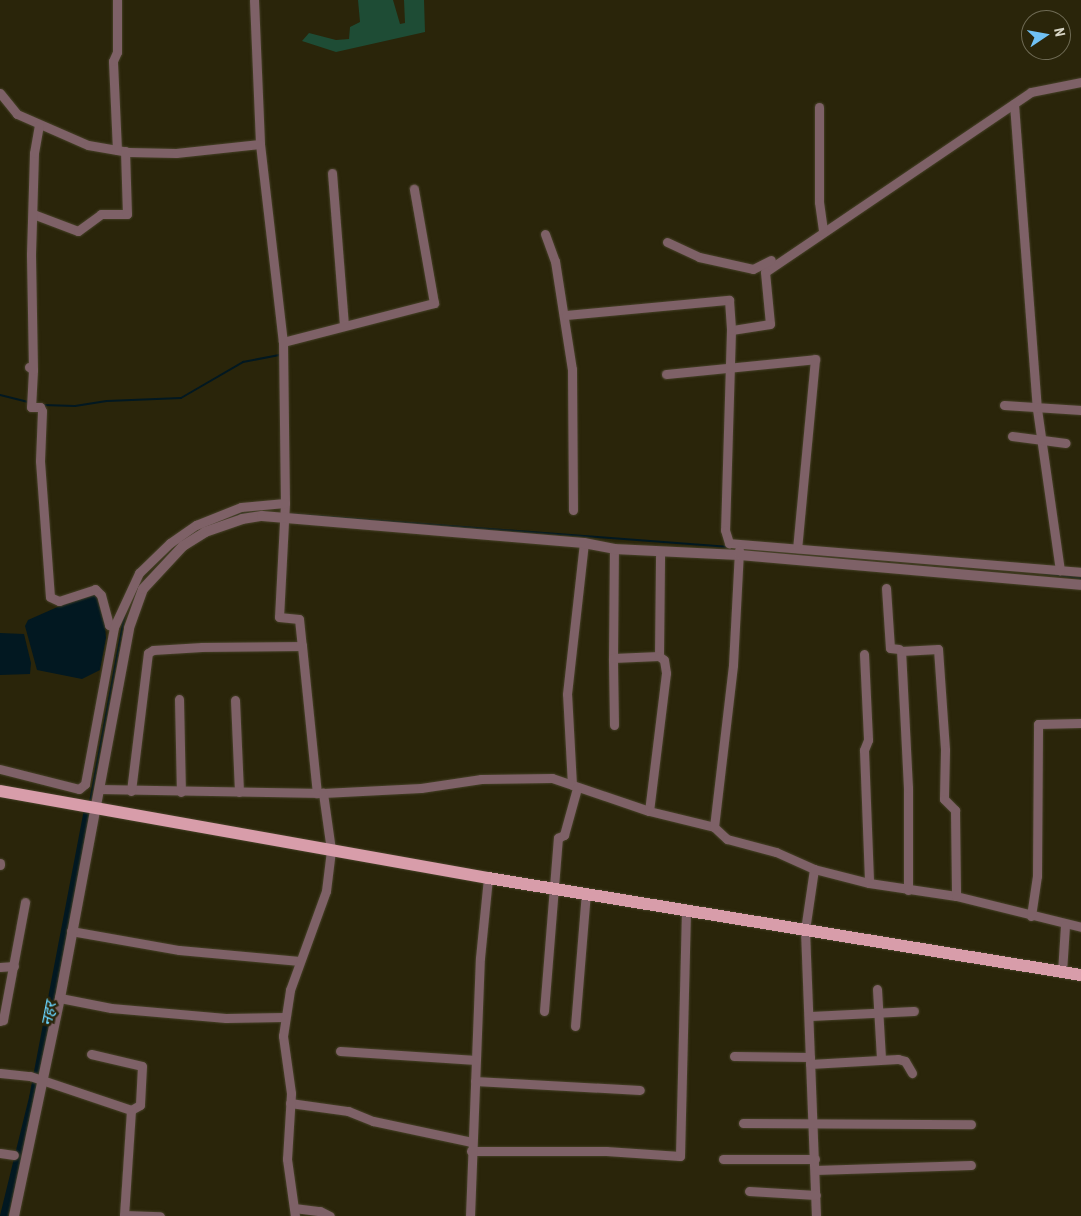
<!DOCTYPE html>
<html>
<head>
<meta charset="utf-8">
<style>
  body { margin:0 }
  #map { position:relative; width:1081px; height:1216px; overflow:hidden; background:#2a250a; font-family:"Roboto Condensed","Noto Sans Devanagari",sans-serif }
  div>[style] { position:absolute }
  .green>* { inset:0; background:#1e4c35 }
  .water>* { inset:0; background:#021821 }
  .stream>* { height:2px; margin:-1px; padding:0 1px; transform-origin:1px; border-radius:1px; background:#021821 }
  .canal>* { height:8px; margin:-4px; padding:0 4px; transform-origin:4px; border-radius:4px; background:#021821 }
  .roads { filter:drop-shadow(0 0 1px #464128) drop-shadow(0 0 1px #464128) }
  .minor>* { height:9px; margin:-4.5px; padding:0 4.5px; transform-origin:4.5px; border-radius:4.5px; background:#7e6167 }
  .tertiary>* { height:10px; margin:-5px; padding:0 5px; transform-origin:5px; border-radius:5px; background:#7e6167 }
  .primary>* { height:12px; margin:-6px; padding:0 6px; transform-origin:6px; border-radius:6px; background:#d89daa }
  span { translate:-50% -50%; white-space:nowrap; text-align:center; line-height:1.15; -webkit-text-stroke:5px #2a250a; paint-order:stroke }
  .water-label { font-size:16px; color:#69d4fe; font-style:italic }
  .north { position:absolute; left:1021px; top:10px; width:50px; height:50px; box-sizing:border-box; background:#2a250a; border:1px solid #6f6b55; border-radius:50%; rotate:78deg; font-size:14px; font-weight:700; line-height:20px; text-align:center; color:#d7d4c5 }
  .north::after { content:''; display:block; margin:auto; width:18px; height:22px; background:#70c1f4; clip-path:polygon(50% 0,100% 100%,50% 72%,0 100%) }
</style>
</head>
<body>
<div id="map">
  <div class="green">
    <i style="clip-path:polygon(358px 0,393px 0,400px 24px,405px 23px,404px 0,424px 0,425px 32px,336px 52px,302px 41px,309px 33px,336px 40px,349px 39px,350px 27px,360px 22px)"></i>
  </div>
  <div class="water">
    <i style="clip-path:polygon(87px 594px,96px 595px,105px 626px,106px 638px,100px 670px,82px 679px,37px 670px,25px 626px,28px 620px)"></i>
    <i style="clip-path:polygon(0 633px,24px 634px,31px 663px,30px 674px,0 675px)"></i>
  </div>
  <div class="stream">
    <i style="left:0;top:395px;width:29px;rotate:14deg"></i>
    <i style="left:43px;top:405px;width:32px;rotate:2deg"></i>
    <i style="left:75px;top:406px;width:32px;rotate:-9deg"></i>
    <i style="left:107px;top:401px;width:74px;rotate:-2.3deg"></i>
    <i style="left:181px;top:398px;width:72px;rotate:-30.1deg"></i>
    <i style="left:243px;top:362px;width:37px;rotate:-11deg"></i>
    <i style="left:291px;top:514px;width:440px;rotate:4.3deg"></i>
    <i style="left:232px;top:515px;width:25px;rotate:-7deg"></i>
    <i style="left:1041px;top:573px;width:40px;rotate:7.1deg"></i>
    <i style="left:90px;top:802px;width:192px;rotate:-79.5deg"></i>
  </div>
  <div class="canal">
    <i style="left:4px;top:1216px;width:122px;rotate:-76.2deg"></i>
    <i style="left:33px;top:1098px;width:292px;rotate:-79.2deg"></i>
  </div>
  <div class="roads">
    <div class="minor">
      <i style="left:254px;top:0;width:144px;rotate:87.6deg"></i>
      <i style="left:260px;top:144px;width:199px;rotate:83.4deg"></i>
      <i style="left:283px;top:342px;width:161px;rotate:89.3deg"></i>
      <i style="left:285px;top:503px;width:114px;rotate:93deg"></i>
      <i style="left:279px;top:617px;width:20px;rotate:6deg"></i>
      <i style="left:299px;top:619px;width:27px;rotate:84deg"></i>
      <i style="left:1081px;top:82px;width:51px;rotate:168.7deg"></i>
      <i style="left:1031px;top:92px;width:321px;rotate:145.9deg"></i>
      <i style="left:765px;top:272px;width:52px;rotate:84.5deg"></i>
      <i style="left:770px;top:324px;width:39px;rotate:171deg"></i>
      <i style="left:731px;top:330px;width:200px;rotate:91.7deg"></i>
      <i style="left:725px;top:530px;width:14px;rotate:73deg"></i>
      <i style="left:729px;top:543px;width:353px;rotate:4.7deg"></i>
      <i style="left:0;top:93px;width:27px;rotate:51deg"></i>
      <i style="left:17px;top:114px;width:77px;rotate:23.6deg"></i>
      <i style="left:88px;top:145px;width:41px;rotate:9.9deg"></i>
      <i style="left:128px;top:152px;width:48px;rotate:1.2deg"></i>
      <i style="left:176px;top:153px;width:84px;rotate:-6.1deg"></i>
      <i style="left:1014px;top:104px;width:306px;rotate:85.7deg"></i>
      <i style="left:1037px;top:409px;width:163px;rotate:81.9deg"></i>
      <i style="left:819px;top:107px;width:95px;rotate:90deg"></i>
      <i style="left:819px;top:202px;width:30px;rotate:82deg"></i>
      <i style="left:117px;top:150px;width:89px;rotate:-92.6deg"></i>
      <i style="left:113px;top:61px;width:10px;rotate:-66deg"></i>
      <i style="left:117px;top:52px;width:52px;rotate:-90deg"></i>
      <i style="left:332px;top:173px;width:151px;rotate:85.5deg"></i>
      <i style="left:33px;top:214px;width:48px;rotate:20.7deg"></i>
      <i style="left:78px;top:231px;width:29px;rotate:-36deg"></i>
      <i style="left:101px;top:214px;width:26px"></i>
      <i style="left:127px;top:214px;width:63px;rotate:-91.8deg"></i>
      <i style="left:545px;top:234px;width:29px;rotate:70deg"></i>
      <i style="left:555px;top:261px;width:109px;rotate:81.1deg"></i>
      <i style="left:572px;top:369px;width:141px;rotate:89.6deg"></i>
      <i style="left:667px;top:242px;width:35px;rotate:25deg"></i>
      <i style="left:699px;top:257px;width:55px;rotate:12.5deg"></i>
      <i style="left:753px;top:269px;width:20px;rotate:-27deg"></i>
      <i style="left:566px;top:315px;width:164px;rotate:-5.3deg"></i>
      <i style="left:729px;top:300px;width:30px;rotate:86deg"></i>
      <i style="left:283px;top:342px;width:156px;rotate:-14.5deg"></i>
      <i style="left:434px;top:303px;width:116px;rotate:-100deg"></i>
      <i style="left:29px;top:367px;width:5px;rotate:37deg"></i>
      <i style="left:33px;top:370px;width:37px;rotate:93deg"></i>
      <i style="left:31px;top:407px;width:9px"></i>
      <i style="left:40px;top:407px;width:4px;rotate:63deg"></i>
      <i style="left:42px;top:411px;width:50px;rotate:92.3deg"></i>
      <i style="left:40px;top:461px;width:136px;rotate:85.8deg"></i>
      <i style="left:50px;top:597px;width:10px;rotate:24deg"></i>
      <i style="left:59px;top:601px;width:38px;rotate:-18deg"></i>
      <i style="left:95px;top:589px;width:8px;rotate:45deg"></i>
      <i style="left:101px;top:595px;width:31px;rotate:75deg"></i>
      <i style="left:109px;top:625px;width:5px;rotate:22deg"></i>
      <i style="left:33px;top:370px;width:116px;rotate:-91deg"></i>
      <i style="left:31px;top:254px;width:101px;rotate:-88.3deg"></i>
      <i style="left:34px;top:153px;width:29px;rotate:-80deg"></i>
      <i style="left:666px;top:374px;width:150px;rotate:-5.7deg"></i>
      <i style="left:815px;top:359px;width:190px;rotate:95.4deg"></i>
      <i style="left:1004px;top:405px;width:77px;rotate:3.7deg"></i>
      <i style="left:1012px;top:436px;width:54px;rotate:7.4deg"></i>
      <i style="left:886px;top:588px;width:60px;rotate:86.2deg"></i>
      <i style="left:890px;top:648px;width:9px;rotate:6deg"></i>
      <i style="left:864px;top:654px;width:86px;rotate:87.3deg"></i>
      <i style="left:868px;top:740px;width:11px;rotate:112deg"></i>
      <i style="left:864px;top:750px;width:133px;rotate:87.8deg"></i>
      <i style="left:659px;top:656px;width:104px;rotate:-89.4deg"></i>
      <i style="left:613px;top:658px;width:109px;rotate:-89.5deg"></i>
      <i style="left:179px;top:699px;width:93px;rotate:88.8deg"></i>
      <i style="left:235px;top:700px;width:92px;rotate:87.5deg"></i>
      <i style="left:614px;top:725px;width:67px;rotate:-90.9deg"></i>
      <i style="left:613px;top:658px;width:46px;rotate:-2.5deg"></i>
      <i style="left:659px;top:656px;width:6px;rotate:39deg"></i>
      <i style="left:664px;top:660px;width:13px;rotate:81deg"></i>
      <i style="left:666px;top:673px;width:139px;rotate:97deg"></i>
      <i style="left:0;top:769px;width:81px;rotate:14.2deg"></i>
      <i style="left:79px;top:789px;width:8px;rotate:-40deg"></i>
      <i style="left:85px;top:784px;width:160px;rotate:-79.5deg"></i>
      <i style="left:114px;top:627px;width:60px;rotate:-65.2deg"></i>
      <i style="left:139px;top:573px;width:43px;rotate:-44.1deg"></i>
      <i style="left:170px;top:543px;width:32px;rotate:-35deg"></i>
      <i style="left:196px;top:525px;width:48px;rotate:-21.8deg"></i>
      <i style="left:241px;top:507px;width:44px;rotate:-5.2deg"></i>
      <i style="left:572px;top:785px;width:91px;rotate:-93.1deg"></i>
      <i style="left:567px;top:694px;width:152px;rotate:-83.6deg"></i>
      <i style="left:99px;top:789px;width:224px;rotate:1deg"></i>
      <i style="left:323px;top:793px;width:98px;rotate:-2.9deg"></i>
      <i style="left:421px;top:788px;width:61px;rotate:-8.5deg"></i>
      <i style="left:481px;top:779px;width:71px;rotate:-0.8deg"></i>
      <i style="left:552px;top:778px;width:102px;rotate:18.8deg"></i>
      <i style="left:649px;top:811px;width:67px;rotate:13.8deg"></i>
      <i style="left:714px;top:827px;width:18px;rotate:43deg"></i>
      <i style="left:727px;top:839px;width:51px;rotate:14.9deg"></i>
      <i style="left:776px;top:852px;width:42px;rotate:24.1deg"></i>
      <i style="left:814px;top:869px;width:62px;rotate:98.4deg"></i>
      <i style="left:805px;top:930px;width:286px;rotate:87.8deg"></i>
      <i style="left:131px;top:791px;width:139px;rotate:-83deg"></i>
      <i style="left:148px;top:653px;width:6px;rotate:-31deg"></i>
      <i style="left:153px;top:650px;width:49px;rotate:-3.5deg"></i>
      <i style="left:202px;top:647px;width:100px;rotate:-0.6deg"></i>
      <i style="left:302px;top:646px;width:148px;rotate:84.2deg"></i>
      <i style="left:714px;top:827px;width:163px;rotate:-83.3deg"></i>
      <i style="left:733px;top:665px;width:115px;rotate:-87deg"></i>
      <i style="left:0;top:865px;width:2px;rotate:-90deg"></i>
      <i style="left:814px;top:869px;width:57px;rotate:14.3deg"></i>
      <i style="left:869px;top:883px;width:88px;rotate:8.5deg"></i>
      <i style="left:956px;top:896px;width:129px;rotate:13.9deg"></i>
      <i style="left:908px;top:890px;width:102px;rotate:-90deg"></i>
      <i style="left:908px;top:788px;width:137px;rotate:-92.9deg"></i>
      <i style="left:901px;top:651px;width:37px;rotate:-3deg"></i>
      <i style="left:938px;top:649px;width:101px;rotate:86deg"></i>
      <i style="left:945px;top:750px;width:49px;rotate:91.2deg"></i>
      <i style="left:944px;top:799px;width:16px;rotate:45deg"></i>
      <i style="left:955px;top:810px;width:86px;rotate:89.3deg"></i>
      <i style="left:1031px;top:916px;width:40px;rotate:-81.5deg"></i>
      <i style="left:1037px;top:876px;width:152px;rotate:-89.6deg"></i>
      <i style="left:1038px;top:724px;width:43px;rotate:-1.3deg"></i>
      <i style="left:71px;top:931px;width:110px;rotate:10deg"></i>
      <i style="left:179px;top:950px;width:121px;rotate:5.2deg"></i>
      <i style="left:0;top:967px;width:14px;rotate:-4deg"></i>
      <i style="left:1062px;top:972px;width:47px;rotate:-86.3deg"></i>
      <i style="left:877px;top:989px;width:70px;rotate:86.7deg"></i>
      <i style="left:60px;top:998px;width:52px;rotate:11.1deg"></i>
      <i style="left:111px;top:1008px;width:115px;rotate:5deg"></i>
      <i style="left:226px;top:1018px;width:58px;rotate:-1deg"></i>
      <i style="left:544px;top:1011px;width:174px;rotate:-85.4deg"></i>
      <i style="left:558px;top:838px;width:7px;rotate:-27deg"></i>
      <i style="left:564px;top:835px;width:49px;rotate:-74.5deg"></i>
      <i style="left:810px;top:1016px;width:104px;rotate:-2.8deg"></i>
      <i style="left:0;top:1021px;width:3px;rotate:-18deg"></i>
      <i style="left:3px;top:1020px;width:120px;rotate:-79.4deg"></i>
      <i style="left:575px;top:1026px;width:133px;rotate:-85.3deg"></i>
      <i style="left:340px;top:1051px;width:136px;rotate:3.8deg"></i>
      <i style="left:91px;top:1054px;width:52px;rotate:13.2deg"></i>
      <i style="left:142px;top:1066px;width:39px;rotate:93deg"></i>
      <i style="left:140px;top:1105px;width:10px;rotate:151deg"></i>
      <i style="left:734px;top:1056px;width:76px;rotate:0.8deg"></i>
      <i style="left:810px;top:1064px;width:88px;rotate:-3.3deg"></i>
      <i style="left:898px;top:1059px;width:7px;rotate:16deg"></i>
      <i style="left:905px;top:1061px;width:14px;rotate:60deg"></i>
      <i style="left:0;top:1073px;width:30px;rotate:6deg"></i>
      <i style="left:30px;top:1076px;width:107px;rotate:18.6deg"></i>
      <i style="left:131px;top:1110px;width:106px;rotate:93.8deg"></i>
      <i style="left:475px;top:1081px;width:165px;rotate:3.1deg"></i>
      <i style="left:290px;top:1103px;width:59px;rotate:7.9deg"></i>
      <i style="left:348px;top:1111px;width:27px;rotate:22deg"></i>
      <i style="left:373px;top:1121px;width:101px;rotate:12deg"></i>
      <i style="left:743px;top:1123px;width:228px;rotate:0.3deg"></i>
      <i style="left:471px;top:1151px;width:135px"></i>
      <i style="left:606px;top:1151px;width:74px;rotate:3.9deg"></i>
      <i style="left:680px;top:1156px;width:247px;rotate:-88.6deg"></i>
      <i style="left:0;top:1153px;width:14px;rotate:8deg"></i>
      <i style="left:723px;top:1159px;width:92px"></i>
      <i style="left:815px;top:1170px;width:156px;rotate:-1.8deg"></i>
      <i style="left:749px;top:1191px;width:67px;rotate:3.4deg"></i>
      <i style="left:294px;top:1208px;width:26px;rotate:7deg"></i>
      <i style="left:320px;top:1211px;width:11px;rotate:27deg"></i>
      <i style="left:124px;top:1215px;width:36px;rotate:2deg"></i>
      <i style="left:295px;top:1216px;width:58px;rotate:-98deg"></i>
      <i style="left:287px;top:1159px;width:66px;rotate:-86.5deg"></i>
      <i style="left:291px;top:1093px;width:58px;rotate:-98deg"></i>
      <i style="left:283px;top:1036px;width:47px;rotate:-81.3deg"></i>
      <i style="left:290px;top:990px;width:105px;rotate:-70deg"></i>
      <i style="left:326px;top:891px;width:41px;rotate:-83deg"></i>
      <i style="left:331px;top:850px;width:58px;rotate:-98deg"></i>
      <i style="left:470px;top:1216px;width:258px;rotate:-87.8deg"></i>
      <i style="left:480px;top:958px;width:80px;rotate:-84.3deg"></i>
    </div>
    <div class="tertiary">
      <i style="left:14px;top:1216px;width:223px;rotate:-78.1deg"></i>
      <i style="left:60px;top:998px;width:376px;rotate:-79.4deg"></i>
      <i style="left:129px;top:628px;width:41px;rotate:-70.3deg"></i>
      <i style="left:143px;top:589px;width:59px;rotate:-47.1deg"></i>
      <i style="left:183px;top:546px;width:26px;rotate:-32deg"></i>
      <i style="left:205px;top:532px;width:39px;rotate:-19deg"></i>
      <i style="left:242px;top:519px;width:20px;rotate:-9deg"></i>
      <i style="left:262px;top:516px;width:323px;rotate:4.8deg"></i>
      <i style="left:584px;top:543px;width:31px;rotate:11deg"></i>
      <i style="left:614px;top:549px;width:125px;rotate:2.7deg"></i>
      <i style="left:739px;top:555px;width:343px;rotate:5deg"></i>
    </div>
    <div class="primary">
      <i style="left:0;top:791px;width:496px;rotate:10.1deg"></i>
      <i style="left:488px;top:878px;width:601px;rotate:9.29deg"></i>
    </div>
  </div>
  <div class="water-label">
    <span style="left:49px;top:1014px;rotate:-79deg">नहर</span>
  </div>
  <div class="north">N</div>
</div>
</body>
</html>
